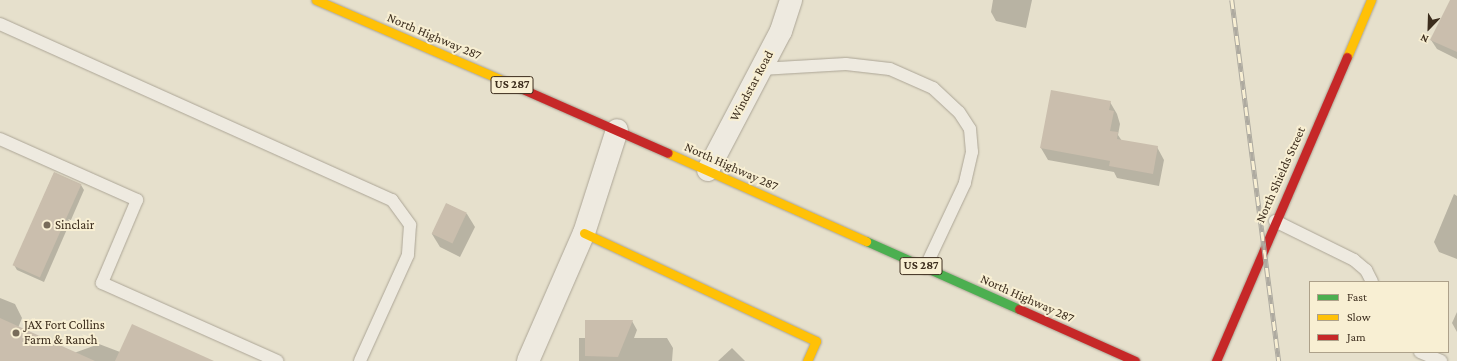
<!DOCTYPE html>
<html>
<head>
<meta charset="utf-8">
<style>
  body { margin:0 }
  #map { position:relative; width:1457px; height:361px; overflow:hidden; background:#e6e0cc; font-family:"Crimson Pro",serif }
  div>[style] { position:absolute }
  .shadow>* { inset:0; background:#0003 }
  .building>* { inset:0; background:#cabead; transform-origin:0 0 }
  .roads { filter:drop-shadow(0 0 1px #aca596) drop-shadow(0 0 1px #aca596) }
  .lane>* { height:12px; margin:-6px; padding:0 6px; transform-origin:6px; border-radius:6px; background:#eeeae0 }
  .street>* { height:22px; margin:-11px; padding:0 11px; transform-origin:11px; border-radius:11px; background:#eeeae0 }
  .fast>* { height:9px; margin:-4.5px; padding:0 4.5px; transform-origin:4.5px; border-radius:4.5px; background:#4caf50 }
  .slow>* { height:9px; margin:-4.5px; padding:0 4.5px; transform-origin:4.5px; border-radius:4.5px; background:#ffc107 }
  .jam>* { height:9px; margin:-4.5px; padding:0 4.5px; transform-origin:4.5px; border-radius:4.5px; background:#c62828 }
  .rail>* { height:4.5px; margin-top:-2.25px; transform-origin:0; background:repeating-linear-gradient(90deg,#f8efd3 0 9px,#aeaaa0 0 18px); box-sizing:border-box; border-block:1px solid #aeaaa0 }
  .dots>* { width:11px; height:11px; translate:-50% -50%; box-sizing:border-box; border:2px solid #f8efd3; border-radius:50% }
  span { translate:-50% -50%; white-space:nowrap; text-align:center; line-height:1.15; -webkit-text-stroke:4px #f8efd3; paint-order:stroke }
  .shield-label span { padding:1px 3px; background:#f8efd3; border:1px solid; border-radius:3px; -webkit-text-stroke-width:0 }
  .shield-label { font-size:12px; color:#3c2d1d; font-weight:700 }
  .street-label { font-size:13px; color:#3c2d1d }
  .poi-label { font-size:13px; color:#3c2d1d }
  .left { translate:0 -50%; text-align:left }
  .legend { position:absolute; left:1309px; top:281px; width:140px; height:72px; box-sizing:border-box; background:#f8efd3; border:1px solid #ada18a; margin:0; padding:5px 7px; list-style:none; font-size:12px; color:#3c2d1d }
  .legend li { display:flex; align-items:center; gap:8px; height:20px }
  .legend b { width:20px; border:1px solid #ada18a }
  .north { position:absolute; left:1409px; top:8px; width:40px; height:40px; -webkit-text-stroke:3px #f8efd3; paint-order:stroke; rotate:203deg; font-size:11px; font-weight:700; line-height:16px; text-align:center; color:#3c2d1d }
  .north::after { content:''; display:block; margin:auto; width:14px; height:18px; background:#3c2d1d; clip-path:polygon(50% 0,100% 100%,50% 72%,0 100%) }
</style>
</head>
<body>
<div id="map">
  <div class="shadow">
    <i style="clip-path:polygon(993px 0,1032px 0,1026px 28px,996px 21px,991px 12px)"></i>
    <i style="clip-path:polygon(1451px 0,1457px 0,1457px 59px,1437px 49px,1431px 40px)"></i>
    <i style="clip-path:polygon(1110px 102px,1117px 114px,1120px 124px,1118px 135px,1122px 141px,1157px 147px,1164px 160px,1159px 186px,1117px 178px,1114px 172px,1048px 160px,1041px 148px)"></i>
    <i style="clip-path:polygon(54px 173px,81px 185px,84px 190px,44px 282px,17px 270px,14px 265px)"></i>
    <i style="clip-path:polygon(1454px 194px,1457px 196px,1457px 259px,1439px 252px,1434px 242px)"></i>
    <i style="clip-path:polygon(447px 204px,467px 214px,475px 227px,460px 257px,440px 247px,432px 234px)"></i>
    <i style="clip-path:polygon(0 298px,15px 304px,22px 318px,18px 328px,74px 353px,99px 344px,120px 352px,212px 361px,0 361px)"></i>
    <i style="clip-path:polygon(1457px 312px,1457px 332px,1452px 323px)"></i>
    <i style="clip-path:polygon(632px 321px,637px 330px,634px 338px,667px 338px,673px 348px,672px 361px,579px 361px,579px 338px,586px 338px)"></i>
    <i style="clip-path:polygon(732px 348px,745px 361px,718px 361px)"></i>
  </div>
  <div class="building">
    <i style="clip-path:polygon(1450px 0,1457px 0,1457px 52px,1430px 40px)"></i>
    <i style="clip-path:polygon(1051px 90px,1111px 101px,1109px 110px,1114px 111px,1110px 131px,1118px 132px,1117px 139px,1158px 146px,1153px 174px,1109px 166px,1110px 161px,1040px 148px)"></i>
    <i style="left:54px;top:172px;width:30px;height:102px;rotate:24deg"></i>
    <i style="left:446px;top:203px;width:23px;height:34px;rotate:25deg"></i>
    <i style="clip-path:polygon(0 318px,95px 361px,0 361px)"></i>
    <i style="clip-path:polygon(585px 320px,633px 320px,618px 357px,585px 356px)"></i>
    <i style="clip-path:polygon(132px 324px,214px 361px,115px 361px)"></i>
  </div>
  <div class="roads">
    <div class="lane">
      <i style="left:0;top:24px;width:430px;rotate:24.2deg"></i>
      <i style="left:392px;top:200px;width:31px;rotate:54deg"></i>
      <i style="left:410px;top:225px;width:30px;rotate:94deg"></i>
      <i style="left:408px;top:255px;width:116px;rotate:114.4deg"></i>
      <i style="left:761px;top:69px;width:85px;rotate:-3.4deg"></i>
      <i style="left:846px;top:64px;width:44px;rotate:6.5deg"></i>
      <i style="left:890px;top:69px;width:47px;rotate:23.8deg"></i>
      <i style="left:933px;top:88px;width:35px;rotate:43deg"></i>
      <i style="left:959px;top:112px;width:20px;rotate:57deg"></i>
      <i style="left:970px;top:129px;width:23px;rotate:85deg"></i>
      <i style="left:972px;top:152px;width:32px;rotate:103deg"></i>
      <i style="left:965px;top:183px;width:94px;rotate:115.2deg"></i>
      <i style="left:0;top:139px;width:150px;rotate:24deg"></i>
      <i style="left:137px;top:200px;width:90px;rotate:112.9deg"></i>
      <i style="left:102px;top:283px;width:192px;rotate:24deg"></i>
      <i style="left:1275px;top:221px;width:88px;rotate:26.3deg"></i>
      <i style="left:1354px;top:260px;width:16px;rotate:40deg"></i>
      <i style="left:1366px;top:270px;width:13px;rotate:63deg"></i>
      <i style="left:1420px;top:352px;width:23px;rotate:23deg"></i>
    </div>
    <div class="street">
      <i style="left:708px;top:170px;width:157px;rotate:-62.3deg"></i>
      <i style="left:781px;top:31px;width:33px;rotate:-72deg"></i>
      <i style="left:528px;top:361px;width:140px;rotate:-66.4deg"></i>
      <i style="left:584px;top:233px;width:108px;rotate:-72.2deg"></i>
    </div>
    <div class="fast">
      <i style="left:866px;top:241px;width:167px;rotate:24deg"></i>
    </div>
    <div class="slow">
      <i style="left:316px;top:0;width:212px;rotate:23.3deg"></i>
      <i style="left:1347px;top:57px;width:62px;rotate:-67.2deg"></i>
      <i style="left:668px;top:153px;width:217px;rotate:24deg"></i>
      <i style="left:584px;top:233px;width:256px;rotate:25deg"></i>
      <i style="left:816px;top:341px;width:22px;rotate:114deg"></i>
    </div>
    <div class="jam">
      <i style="left:511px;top:84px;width:171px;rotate:23.7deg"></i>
      <i style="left:1019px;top:309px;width:127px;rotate:24.1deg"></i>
      <i style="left:1216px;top:361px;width:331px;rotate:-66.7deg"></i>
    </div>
  </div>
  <div class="rail">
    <i style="left:1232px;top:0;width:364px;rotate:82.6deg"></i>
  </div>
  <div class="dots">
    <i style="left:47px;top:225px;background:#786c5a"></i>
    <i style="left:16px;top:333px;background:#786c5a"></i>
  </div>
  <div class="shield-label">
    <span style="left:512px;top:85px">US 287</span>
    <span style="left:921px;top:266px">US 287</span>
  </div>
  <div class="street-label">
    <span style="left:434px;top:37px;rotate:23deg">North Highway 287</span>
    <span style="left:752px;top:86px;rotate:-62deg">Windstar Road</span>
    <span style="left:731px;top:167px;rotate:24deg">North Highway 287</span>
    <span style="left:1281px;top:175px;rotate:-66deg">North Shields Street</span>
    <span style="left:1027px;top:299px;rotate:24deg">North Highway 287</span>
  </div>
  <div class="poi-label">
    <span class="left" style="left:55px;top:225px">Sinclair</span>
    <span class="left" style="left:24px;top:333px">JAX Fort Collins<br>Farm &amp; Ranch</span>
  </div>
  <ul class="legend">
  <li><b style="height:5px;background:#4caf50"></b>Fast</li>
  <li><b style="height:5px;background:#ffc107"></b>Slow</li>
  <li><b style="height:5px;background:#c62828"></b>Jam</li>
  </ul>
  <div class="north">N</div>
</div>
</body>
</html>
